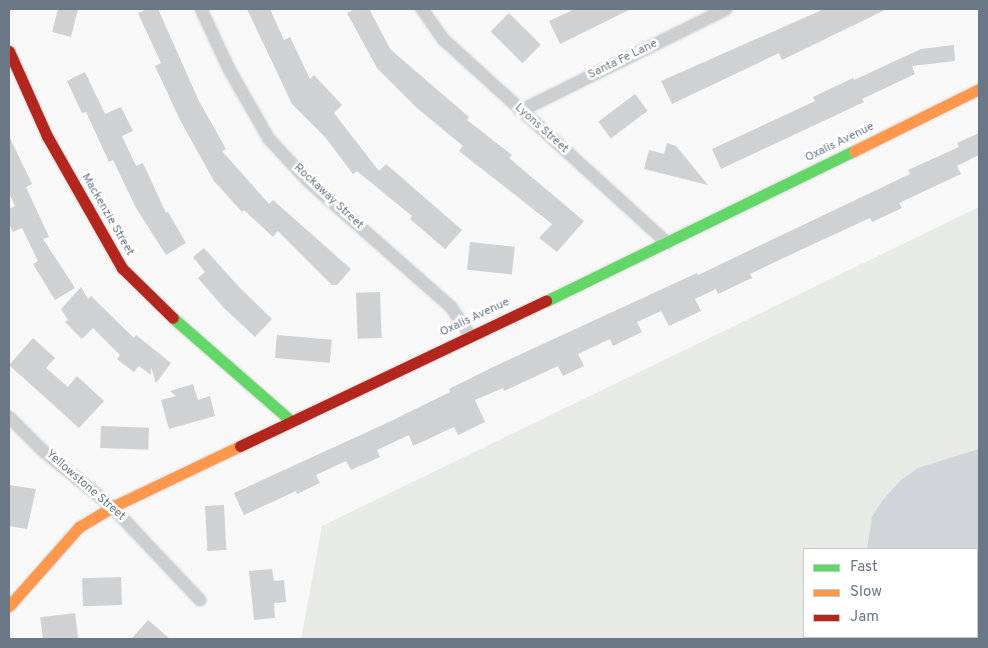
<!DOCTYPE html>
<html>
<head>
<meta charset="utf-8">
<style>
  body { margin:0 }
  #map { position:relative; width:988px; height:648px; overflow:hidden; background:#f8f8f8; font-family:Overpass,sans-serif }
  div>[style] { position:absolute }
  .green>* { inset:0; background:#e7eae5 }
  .water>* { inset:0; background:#cfd5d9 }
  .building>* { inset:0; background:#d0d1d2; transform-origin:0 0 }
  .roads { filter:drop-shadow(0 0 1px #d5d6d7) drop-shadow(0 0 1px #d5d6d7) }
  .street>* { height:12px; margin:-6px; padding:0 6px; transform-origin:6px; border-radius:6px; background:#cdcecf }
  .fast>* { height:11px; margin:-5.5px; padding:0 5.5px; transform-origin:5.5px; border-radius:5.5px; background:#63d668 }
  .slow>* { height:11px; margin:-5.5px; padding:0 5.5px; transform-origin:5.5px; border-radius:5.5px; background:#ff974d }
  .jam>* { height:11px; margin:-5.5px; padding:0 5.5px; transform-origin:5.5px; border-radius:5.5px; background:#b3261e }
  span { translate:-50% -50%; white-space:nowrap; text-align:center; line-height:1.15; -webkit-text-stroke:5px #fff; paint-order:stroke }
  .street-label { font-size:12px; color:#6a7787 }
  .frame { position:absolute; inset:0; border:10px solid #6a7787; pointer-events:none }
  .legend { position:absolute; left:803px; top:548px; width:175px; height:90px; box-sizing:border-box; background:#fff; border:1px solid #c3c9cf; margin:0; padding:6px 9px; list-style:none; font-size:15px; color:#6a7787 }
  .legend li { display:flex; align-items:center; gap:10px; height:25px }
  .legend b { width:25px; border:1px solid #c3c9cf }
</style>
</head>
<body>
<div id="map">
  <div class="green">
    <i style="clip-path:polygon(979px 207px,979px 607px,977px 608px,977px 549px,804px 549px,804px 637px,839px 637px,832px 639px,301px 639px,322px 526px)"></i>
  </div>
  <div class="water">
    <i style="clip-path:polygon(979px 449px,979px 579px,977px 579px,977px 549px,867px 549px,872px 517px,882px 501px,901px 480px,918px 468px)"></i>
  </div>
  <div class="building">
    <i style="clip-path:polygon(58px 9px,78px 9px,71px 37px,52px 32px)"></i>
    <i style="clip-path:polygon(147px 9px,158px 9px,199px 101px,226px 149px,222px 151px,269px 204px,273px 200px,351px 269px,337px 285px,332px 285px,278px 231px,273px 237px,244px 210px,242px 212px,214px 181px,180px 120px,155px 66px,161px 63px,138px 13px)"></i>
    <i style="clip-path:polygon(247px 9px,270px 9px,284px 40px,290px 37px,310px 79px,314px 75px,342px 105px,334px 113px,379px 171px,386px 164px,462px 230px,445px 249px,410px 219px,412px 216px,357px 171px,353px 174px,325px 137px,292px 104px)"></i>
    <i style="clip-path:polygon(355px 9px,369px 9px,391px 50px,469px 117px,467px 120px,512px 155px,509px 158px,584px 221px,557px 252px,539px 238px,552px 224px,459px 151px,463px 146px,418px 109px,377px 68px,347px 13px)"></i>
    <i style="clip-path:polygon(575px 9px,631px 9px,560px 44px,549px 21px)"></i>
    <i style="clip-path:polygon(824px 9px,887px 9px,782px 60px,779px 53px,672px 104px,661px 81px)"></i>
    <i style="left:509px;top:13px;width:45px;height:26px;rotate:45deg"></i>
    <i style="clip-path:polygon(954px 45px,955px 61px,912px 66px,915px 74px,862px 99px,864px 102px,721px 169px,712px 149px,815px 101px,813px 97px,853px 78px,854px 80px,921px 49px)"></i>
    <i style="clip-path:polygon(85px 72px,105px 114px,121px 107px,133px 131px,122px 136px,136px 166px,143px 163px,166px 213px,168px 212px,186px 243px,166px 255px,136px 208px,113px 160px,109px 162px,86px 112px,82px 113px,67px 81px)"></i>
    <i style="left:635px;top:94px;width:21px;height:46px;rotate:53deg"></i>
    <i style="clip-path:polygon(979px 133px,979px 155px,957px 166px,961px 174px,899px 203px,902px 208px,872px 222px,870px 218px,809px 246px,750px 274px,752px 278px,718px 294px,716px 289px,695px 299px,701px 311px,669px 326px,661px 311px,637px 322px,642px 332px,613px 346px,610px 339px,578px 354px,584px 366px,563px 376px,558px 366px,504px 391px,503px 388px,475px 400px,485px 422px,458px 435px,454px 427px,413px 446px,409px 435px,377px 450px,380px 457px,351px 470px,346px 461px,316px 475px,320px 483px,297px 494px,296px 491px,244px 515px,234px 493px,389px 422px,450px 392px,449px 389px,493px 367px,697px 273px,698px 275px,910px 174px,908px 170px,959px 147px,957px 143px)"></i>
    <i style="clip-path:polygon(9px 136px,32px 184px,26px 187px,49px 237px,43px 239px,75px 288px,55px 300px,33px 264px,38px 261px,22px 228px,13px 232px,9px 224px,9px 209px,15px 206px,9px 193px)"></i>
    <i style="clip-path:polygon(667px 143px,676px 146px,708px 185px,644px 169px,649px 150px,664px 154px)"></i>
    <i style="left:470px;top:242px;width:45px;height:28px;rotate:6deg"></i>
    <i style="clip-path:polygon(204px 248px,239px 287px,272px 319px,255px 337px,223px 307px,198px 278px,205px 272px,193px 257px)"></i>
    <i style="clip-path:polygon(81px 287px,88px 299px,91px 296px,134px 338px,136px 335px,171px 363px,156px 383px,151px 367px,151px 375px,139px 366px,134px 372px,117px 359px,120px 355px,93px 328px,82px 339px,65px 322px,68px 320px,61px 309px)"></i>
    <i style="left:380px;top:292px;width:46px;height:24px;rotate:88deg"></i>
    <i style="left:277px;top:335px;width:55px;height:23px;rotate:5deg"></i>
    <i style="clip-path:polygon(33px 338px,55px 358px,46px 368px,68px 387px,77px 376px,104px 401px,79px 428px,9px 365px)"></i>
    <i style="clip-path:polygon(193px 384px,198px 400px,210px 396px,215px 416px,169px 429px,161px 400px,176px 396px,170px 391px)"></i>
    <i style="left:101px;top:426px;width:48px;height:22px;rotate:2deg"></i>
    <i style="clip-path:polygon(9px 485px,36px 489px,27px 529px,9px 526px)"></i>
    <i style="left:224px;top:505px;width:45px;height:19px;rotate:87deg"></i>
    <i style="clip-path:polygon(272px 569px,274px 581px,284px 580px,286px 602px,274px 603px,275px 618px,254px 620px,249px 571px)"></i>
    <i style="left:121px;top:577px;width:28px;height:39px;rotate:88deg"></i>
    <i style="left:75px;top:613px;width:26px;height:35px;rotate:83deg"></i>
    <i style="clip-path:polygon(148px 620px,170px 639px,131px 639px)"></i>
  </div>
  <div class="roads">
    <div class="street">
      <i style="left:201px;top:9px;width:66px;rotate:65deg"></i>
      <i style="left:229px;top:69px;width:81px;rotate:60.3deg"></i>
      <i style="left:269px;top:139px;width:57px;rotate:47.1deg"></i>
      <i style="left:308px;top:181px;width:191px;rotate:41.4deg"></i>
      <i style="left:451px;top:307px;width:34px;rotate:56deg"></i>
      <i style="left:422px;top:9px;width:37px;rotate:55deg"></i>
      <i style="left:443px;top:39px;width:303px;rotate:42.3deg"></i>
      <i style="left:520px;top:111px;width:230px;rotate:-26.3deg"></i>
      <i style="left:9px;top:417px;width:45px;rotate:45deg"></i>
      <i style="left:41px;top:449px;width:92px;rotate:39.2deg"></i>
      <i style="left:112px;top:507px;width:128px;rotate:46.6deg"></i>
    </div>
    <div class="fast">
      <i style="left:546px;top:301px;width:343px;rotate:-26deg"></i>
      <i style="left:173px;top:318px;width:157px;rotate:41.1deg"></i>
    </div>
    <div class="slow">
      <i style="left:854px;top:151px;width:140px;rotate:-26.4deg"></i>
      <i style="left:9px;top:606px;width:106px;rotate:-48.5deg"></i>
      <i style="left:79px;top:527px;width:39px;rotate:-31deg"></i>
      <i style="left:112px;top:507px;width:142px;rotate:-25.5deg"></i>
    </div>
    <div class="jam">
      <i style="left:9px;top:51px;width:93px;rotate:65.9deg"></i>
      <i style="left:47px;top:136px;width:152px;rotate:60.4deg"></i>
      <i style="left:122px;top:268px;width:71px;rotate:44.4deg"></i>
      <i style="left:240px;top:446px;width:339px;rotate:-25.4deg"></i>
    </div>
  </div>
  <div class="street-label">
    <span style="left:623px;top:60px;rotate:-26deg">Santa Fe Lane</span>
    <span style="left:541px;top:129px;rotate:42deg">Lyons Street</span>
    <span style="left:840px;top:143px;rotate:-26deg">Oxalis Avenue</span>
    <span style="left:328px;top:197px;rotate:43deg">Rockaway Street</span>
    <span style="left:107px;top:215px;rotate:60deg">Mackenzie Street</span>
    <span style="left:475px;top:318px;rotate:-25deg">Oxalis Avenue</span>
    <span style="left:85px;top:486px;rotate:41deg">Yellowstone Street</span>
  </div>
  <div class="frame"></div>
  <ul class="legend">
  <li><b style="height:6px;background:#63d668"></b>Fast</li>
  <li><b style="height:6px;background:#ff974d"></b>Slow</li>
  <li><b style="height:6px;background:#b3261e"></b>Jam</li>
  </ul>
</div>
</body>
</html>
